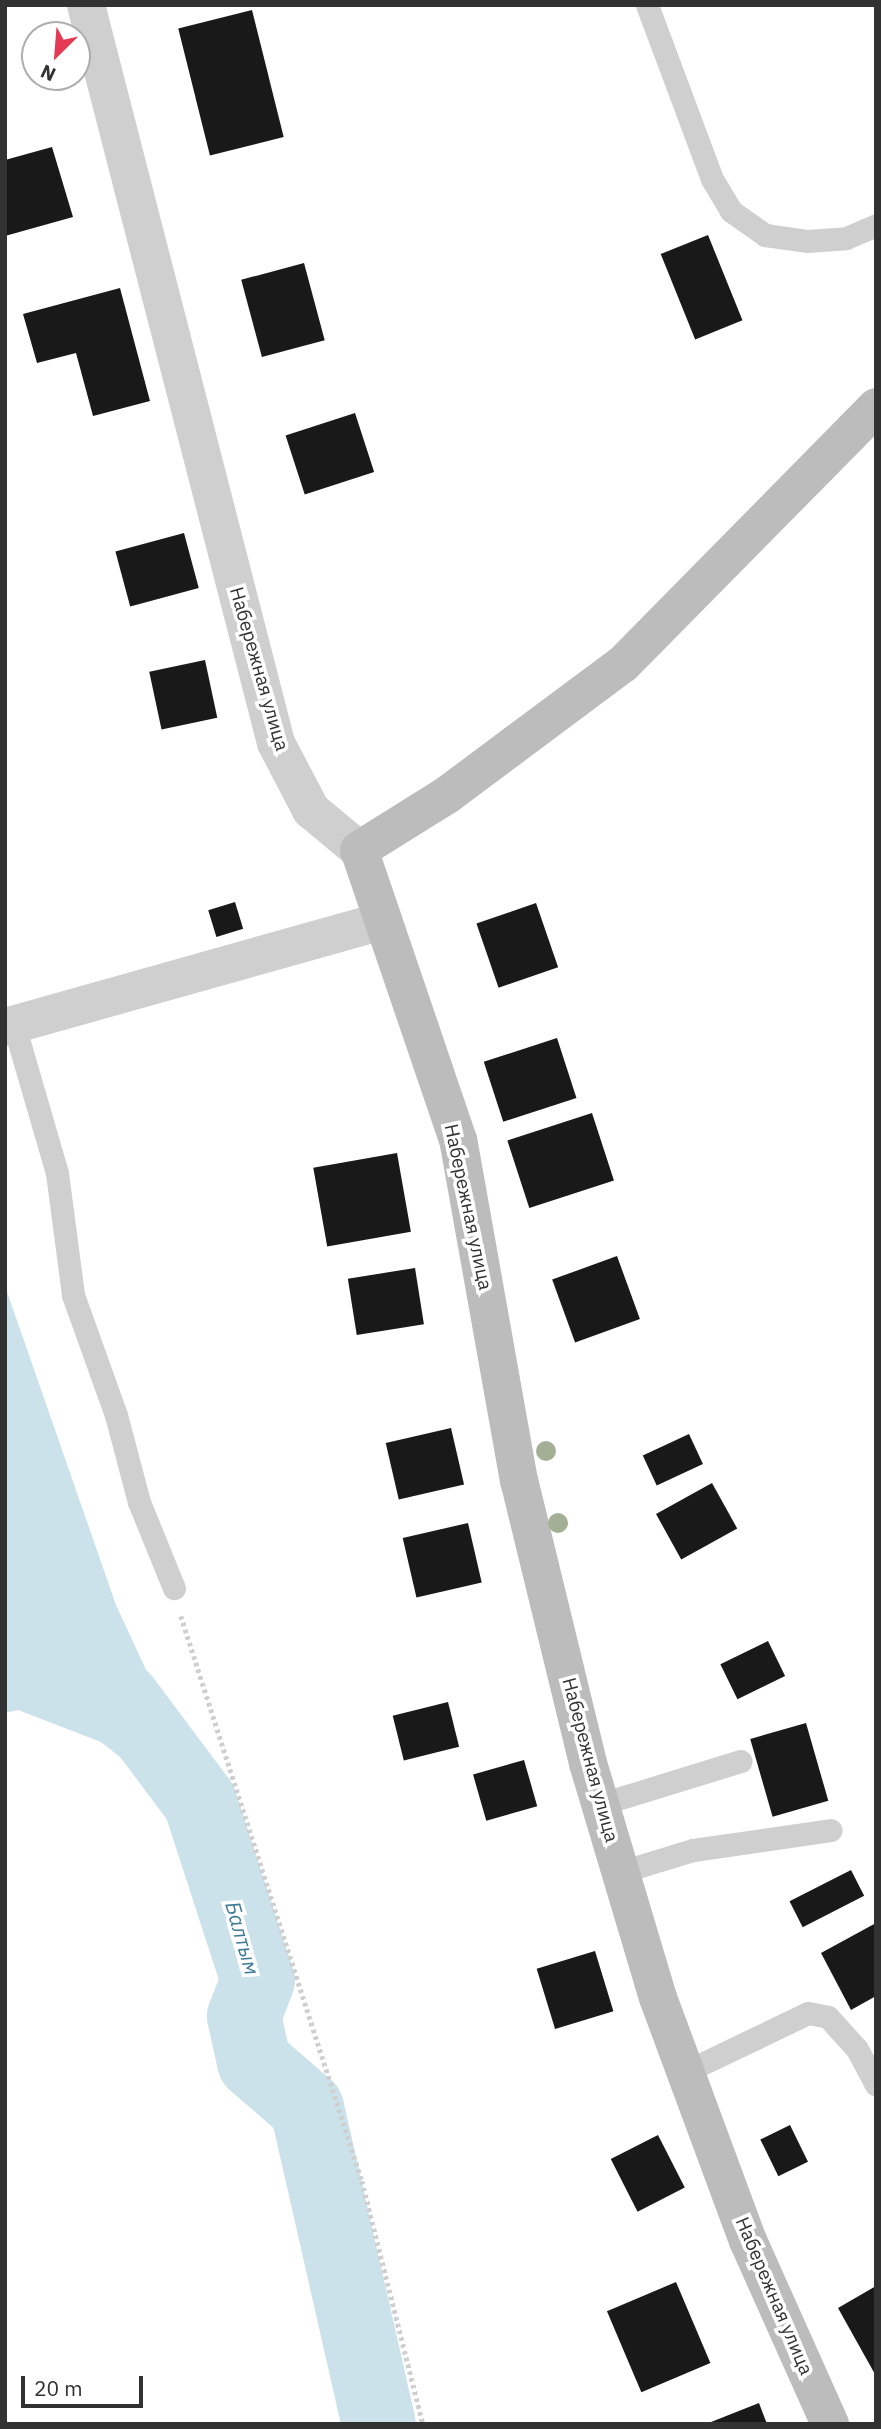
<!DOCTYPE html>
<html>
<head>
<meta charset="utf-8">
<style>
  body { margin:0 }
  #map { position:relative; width:881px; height:2429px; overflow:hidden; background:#fff; font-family:"IBM Plex Sans",sans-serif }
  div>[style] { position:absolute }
  .water>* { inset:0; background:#cbe2eb }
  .river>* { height:74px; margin:-37px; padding:0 37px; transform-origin:37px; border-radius:37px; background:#cbe2eb }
  .building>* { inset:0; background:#191919; transform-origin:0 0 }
  .path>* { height:4.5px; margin-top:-2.25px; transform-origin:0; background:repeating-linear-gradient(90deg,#cfcfcf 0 3.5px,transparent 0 7px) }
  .lane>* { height:23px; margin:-11.5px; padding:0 11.5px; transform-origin:11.5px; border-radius:11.5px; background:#cfcfcf }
  .street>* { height:38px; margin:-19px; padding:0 19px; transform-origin:19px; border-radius:19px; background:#cfcfcf }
  .secondary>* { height:38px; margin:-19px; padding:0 19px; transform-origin:19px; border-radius:19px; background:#bcbcbc }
  .trees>* { width:20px; height:20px; margin:-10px; border-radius:50%; background:#a4b095 }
  span { translate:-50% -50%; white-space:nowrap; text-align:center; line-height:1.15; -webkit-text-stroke:7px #fff; paint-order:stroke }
  .street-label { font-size:19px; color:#323232 }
  .water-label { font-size:21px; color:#3f7a96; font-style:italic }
  .frame { position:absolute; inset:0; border:7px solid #323232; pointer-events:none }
  .north { position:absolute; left:21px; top:21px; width:70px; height:70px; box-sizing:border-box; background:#fff; border:2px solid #adadad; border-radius:50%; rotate:205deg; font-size:19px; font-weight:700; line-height:28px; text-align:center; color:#323232 }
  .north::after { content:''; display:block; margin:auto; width:24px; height:32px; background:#e53953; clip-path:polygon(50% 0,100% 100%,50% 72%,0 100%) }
  .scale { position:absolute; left:21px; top:2376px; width:122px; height:32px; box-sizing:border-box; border:4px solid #323232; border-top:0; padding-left:9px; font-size:21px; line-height:24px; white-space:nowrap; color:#323232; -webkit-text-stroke:5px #fff; paint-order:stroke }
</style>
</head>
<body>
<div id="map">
  <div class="water">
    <i style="clip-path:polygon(5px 1286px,116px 1605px,193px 1771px,168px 1795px,101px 1742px,18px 1710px,5px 1713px)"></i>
  </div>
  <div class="river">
    <i style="left:123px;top:1699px;width:129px;rotate:53.2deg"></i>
    <i style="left:200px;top:1802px;width:187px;rotate:72deg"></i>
    <i style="left:258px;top:1980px;width:39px;rotate:111deg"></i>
    <i style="left:244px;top:2016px;width:47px;rotate:77.7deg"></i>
    <i style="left:254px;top:2062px;width:70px;rotate:41deg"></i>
    <i style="left:307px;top:2108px;width:324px;rotate:77.2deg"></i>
  </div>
  <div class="building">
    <i style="left:252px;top:10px;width:131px;height:76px;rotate:76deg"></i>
    <i style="clip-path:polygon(52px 147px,73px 217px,5px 236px,5px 160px)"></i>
    <i style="left:708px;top:235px;width:92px;height:51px;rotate:68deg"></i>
    <i style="left:304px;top:263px;width:80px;height:65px;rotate:75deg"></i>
    <i style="clip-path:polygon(120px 288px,150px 401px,93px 416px,76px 353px,37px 363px,23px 314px)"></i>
    <i style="left:355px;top:413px;width:62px;height:73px;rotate:72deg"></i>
    <i style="left:184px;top:533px;width:57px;height:71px;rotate:75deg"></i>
    <i style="left:205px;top:660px;width:59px;height:57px;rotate:78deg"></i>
    <i style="left:235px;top:902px;width:28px;height:28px;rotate:73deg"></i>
    <i style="left:536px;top:903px;width:68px;height:63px;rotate:71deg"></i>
    <i style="left:557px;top:1038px;width:63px;height:77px;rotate:72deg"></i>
    <i style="left:592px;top:1113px;width:71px;height:89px;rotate:72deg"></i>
    <i style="left:397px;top:1153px;width:80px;height:85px;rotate:80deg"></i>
    <i style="left:617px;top:1256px;width:67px;height:69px;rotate:70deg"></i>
    <i style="left:415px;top:1268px;width:57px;height:68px;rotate:81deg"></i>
    <i style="left:451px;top:1428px;width:58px;height:67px;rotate:77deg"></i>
    <i style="left:689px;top:1434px;width:33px;height:51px;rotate:65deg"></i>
    <i style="left:712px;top:1483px;width:52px;height:64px;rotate:61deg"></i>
    <i style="left:468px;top:1523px;width:61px;height:67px;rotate:77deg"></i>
    <i style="left:768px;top:1641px;width:39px;height:53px;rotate:64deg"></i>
    <i style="left:448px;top:1702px;width:46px;height:57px;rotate:76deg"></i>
    <i style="left:806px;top:1723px;width:81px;height:58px;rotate:74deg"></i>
    <i style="left:524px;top:1760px;width:48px;height:53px;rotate:74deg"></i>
    <i style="left:851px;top:1870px;width:29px;height:69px;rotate:63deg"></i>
    <i style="clip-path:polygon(876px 1923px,876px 1996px,851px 2010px,821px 1953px)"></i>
    <i style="left:595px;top:1951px;width:63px;height:61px;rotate:73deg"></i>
    <i style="left:790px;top:2125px;width:41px;height:33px;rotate:64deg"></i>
    <i style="left:658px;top:2135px;width:59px;height:53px;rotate:63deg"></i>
    <i style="left:676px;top:2282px;width:88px;height:75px;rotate:67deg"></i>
    <i style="clip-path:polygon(876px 2286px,876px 2376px,838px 2308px)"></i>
    <i style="clip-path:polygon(759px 2403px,767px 2424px,706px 2424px)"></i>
  </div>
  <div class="path">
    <i style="left:181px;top:1616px;width:593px;rotate:72.24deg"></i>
    <i style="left:362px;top:2181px;width:251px;rotate:75.9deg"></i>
  </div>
  <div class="lane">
    <i style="left:647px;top:5px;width:186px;rotate:69.5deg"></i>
    <i style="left:712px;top:179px;width:37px;rotate:59deg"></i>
    <i style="left:731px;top:211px;width:42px;rotate:35.2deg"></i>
    <i style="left:765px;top:235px;width:42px;rotate:8.1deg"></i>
    <i style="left:807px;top:241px;width:39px;rotate:-4deg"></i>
    <i style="left:846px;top:238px;width:33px;rotate:-23deg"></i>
    <i style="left:14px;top:1025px;width:154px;rotate:73.8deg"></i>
    <i style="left:57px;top:1173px;width:123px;rotate:82.5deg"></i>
    <i style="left:73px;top:1295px;width:127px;rotate:70.3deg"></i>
    <i style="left:116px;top:1415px;width:90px;rotate:75.2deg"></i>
    <i style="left:139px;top:1502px;width:93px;rotate:67.9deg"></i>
    <i style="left:601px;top:1804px;width:146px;rotate:-17.1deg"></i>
    <i style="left:621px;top:1872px;width:75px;rotate:-17deg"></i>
    <i style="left:693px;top:1850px;width:139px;rotate:-8.2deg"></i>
    <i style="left:685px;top:2072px;width:136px;rotate:-25.6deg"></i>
    <i style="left:808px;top:2013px;width:20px;rotate:11deg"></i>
    <i style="left:828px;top:2017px;width:43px;rotate:47.8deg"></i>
    <i style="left:857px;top:2049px;width:40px;rotate:62deg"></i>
  </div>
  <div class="street">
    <i style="left:86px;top:5px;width:762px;rotate:75.56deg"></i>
    <i style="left:276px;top:743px;width:76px;rotate:62.4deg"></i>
    <i style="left:311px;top:810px;width:62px;rotate:39.8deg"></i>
    <i style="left:5px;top:1027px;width:391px;rotate:-15.7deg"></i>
  </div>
  <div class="secondary">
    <i style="left:830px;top:2424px;width:201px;rotate:-114.1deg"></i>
    <i style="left:748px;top:2241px;width:259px;rotate:-110.3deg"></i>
    <i style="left:658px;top:1998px;width:245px;rotate:-106.6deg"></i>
    <i style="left:588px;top:1763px;width:290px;rotate:-103.7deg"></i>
    <i style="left:519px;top:1481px;width:346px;rotate:-100.1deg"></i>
    <i style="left:458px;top:1140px;width:306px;rotate:-108.8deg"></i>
    <i style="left:359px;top:850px;width:104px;rotate:-32deg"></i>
    <i style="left:447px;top:795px;width:219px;rotate:-36.7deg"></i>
    <i style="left:623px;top:664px;width:361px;rotate:-45.4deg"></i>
  </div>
  <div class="trees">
    <i style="left:546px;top:1451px"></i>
    <i style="left:558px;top:1523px"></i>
  </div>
  <div class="street-label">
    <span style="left:259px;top:669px;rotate:74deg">Набережная улица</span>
    <span style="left:468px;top:1207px;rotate:78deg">Набережная улица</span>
    <span style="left:590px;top:1760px;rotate:75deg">Набережная улица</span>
    <span style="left:774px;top:2296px;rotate:67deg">Набережная улица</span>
  </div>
  <div class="water-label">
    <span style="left:243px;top:1938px;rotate:74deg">Балтым</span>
  </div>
  <div class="frame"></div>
  <div class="north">N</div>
  <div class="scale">20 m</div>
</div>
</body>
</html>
